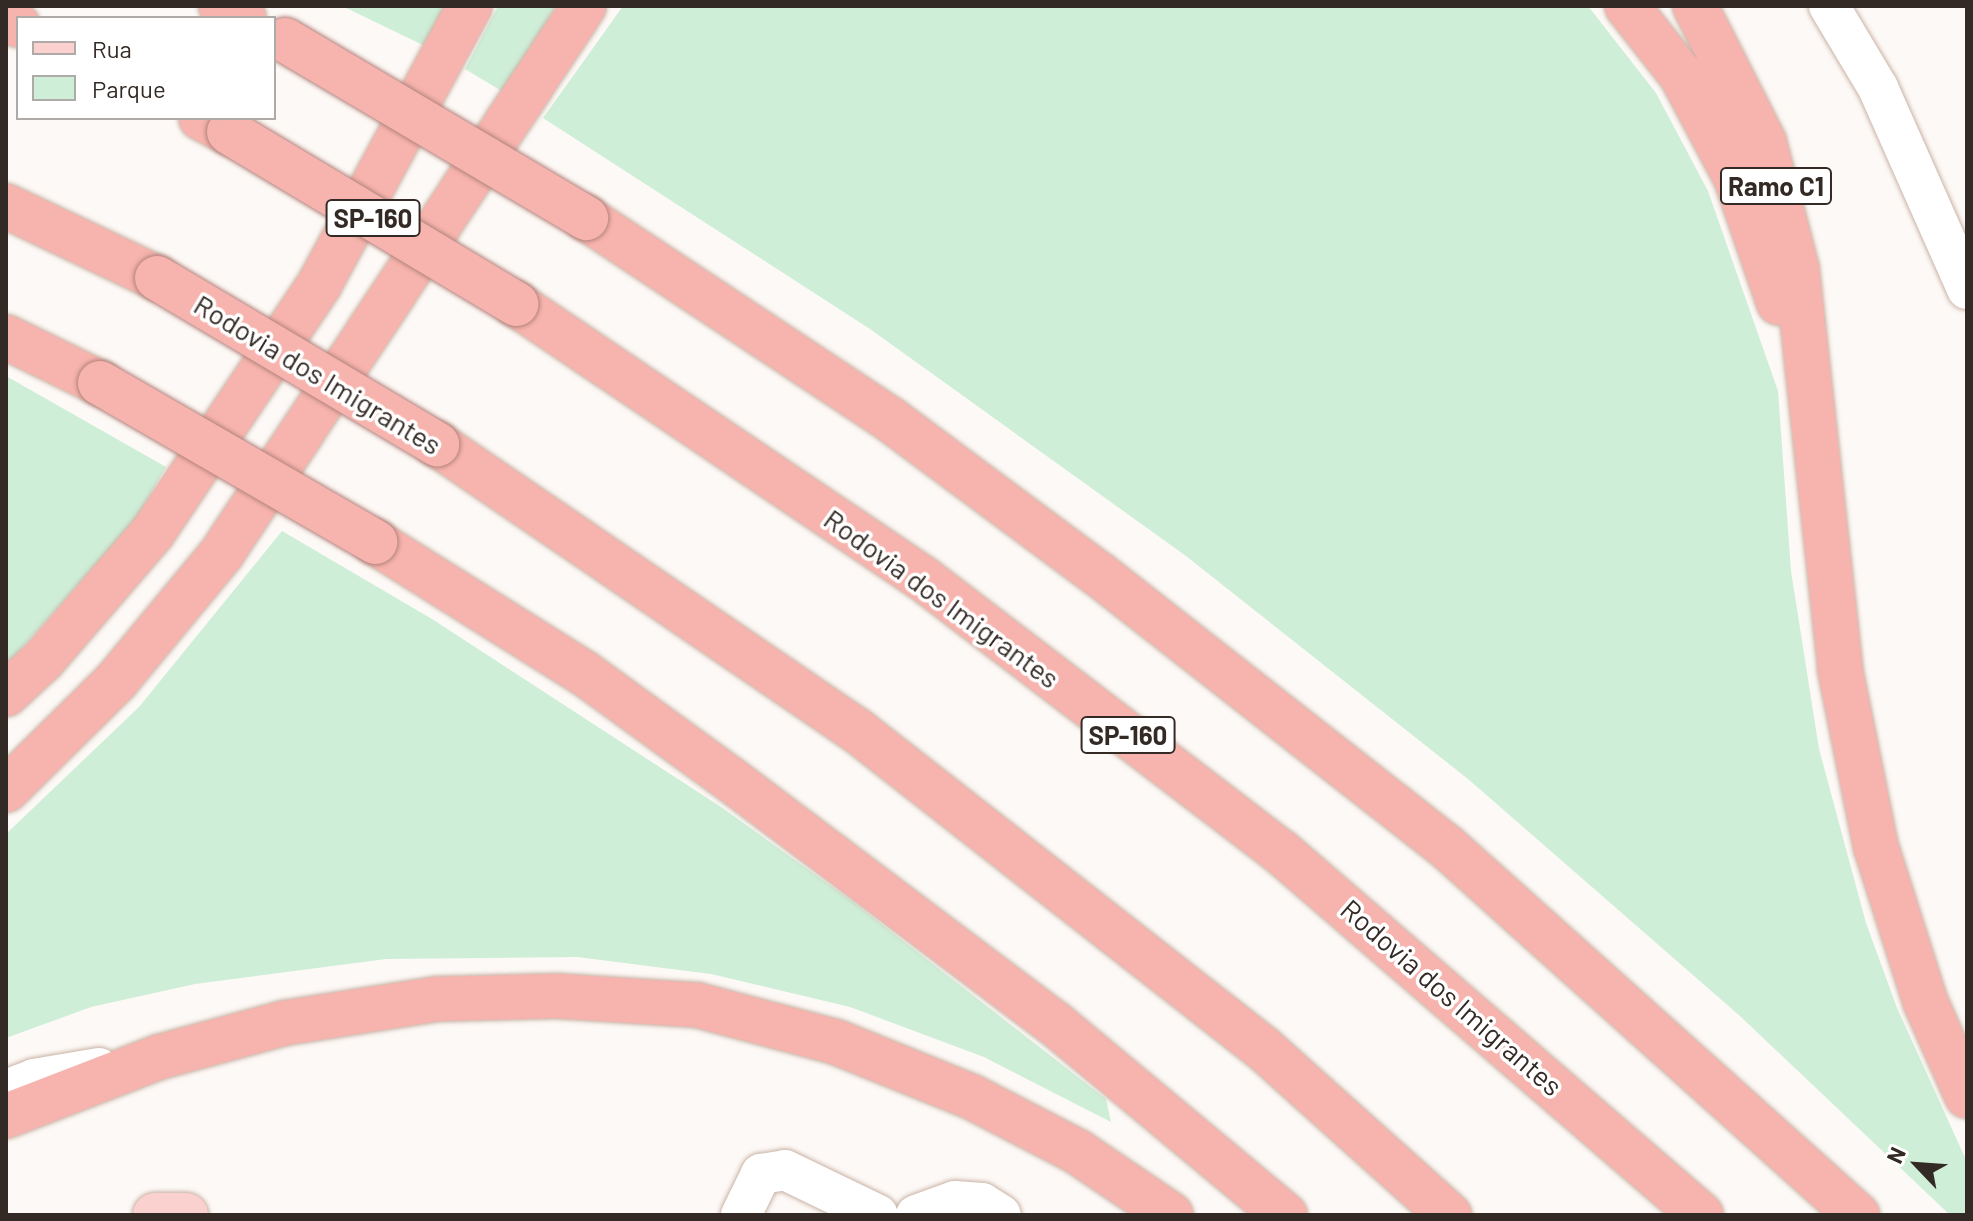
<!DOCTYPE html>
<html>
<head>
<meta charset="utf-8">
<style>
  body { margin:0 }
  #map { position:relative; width:1973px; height:1221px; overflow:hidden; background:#fdf9f6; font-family:Barlow,sans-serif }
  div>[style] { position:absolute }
  .green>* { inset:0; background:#ceeed7 }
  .roads { filter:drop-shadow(0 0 2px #cab3a6) drop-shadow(0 0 2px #cab3a6) }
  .minor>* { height:40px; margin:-20px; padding:0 20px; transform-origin:20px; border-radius:20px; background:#fff }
  .major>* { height:44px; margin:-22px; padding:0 22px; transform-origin:22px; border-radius:22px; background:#fad1ce }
  .highway>* { height:44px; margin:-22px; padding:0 22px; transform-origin:22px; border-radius:22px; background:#f7b3ad }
  .bridges { filter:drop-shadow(0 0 2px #b2837d) drop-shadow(0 0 2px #b2837d) }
  .highway-bridge>* { height:44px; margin:-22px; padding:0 22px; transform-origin:22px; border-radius:22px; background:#f7b3ad }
  span { translate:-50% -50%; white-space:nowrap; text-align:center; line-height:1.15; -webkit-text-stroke:7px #fff; paint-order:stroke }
  .shield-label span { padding:2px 6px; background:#fff; border:2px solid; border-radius:6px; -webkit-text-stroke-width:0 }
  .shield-label { font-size:26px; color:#332a25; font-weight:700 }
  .street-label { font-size:28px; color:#332a25 }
  .frame { position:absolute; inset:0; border:8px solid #332a25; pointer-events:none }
  .legend { position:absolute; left:16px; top:16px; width:260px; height:104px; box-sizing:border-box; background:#fff; border:2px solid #adaaa8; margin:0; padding:10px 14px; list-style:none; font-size:24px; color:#332a25 }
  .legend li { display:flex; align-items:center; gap:16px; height:40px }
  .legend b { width:40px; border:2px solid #adaaa8 }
  .north { position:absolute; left:1877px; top:1125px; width:80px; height:80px; -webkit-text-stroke:6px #fff; paint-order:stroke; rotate:295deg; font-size:22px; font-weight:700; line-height:32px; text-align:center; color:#332a25 }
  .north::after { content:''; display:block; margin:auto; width:28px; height:36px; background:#332a25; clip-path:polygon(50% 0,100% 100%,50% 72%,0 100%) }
</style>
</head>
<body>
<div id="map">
  <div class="green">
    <i style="clip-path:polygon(342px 6px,447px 6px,427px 47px)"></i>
    <i style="clip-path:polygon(498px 6px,556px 6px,505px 93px,465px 69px)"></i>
    <i style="clip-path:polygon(623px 6px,1588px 6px,1656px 93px,1708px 191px,1778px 391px,1791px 571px,1819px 749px,1866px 923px,1897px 1008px,1967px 1162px,1967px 1215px,1950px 1215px,1740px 1016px,1468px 779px,1186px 556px,870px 329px,543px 118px)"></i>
    <i style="clip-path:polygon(6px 376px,166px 467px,136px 519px,6px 666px)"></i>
    <i style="clip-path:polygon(282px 531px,432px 619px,721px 807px,852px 901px,1106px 1099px,1111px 1122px,984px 1057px,850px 1007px,711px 974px,577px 957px,386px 959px,195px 984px,91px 1007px,6px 1038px,6px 834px,139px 707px)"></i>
  </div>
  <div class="roads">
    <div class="minor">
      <i style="left:1829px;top:6px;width:96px;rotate:59.1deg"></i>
      <i style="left:1878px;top:88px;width:220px;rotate:66.1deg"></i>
      <i style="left:6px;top:1090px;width:30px;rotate:-21deg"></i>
      <i style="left:34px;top:1079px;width:66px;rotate:-9.6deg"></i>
      <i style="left:741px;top:1215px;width:46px;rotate:-64deg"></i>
      <i style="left:761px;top:1174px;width:24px;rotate:-9deg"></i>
      <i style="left:785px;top:1170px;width:103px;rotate:25.8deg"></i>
      <i style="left:916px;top:1215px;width:41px;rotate:-19.7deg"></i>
      <i style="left:955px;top:1201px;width:27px;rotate:4deg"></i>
      <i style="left:982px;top:1203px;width:22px;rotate:32deg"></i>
    </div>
    <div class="major">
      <i style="left:155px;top:1215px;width:31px"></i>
    </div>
    <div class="highway">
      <i style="left:221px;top:6px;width:26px;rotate:28deg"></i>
      <i style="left:1627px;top:6px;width:89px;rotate:51.8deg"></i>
      <i style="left:1682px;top:76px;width:115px;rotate:62.1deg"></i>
      <i style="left:1736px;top:178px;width:132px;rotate:71deg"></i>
      <i style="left:1695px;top:6px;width:153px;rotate:63.1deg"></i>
      <i style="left:1764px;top:142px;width:132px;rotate:75.5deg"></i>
      <i style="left:1797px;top:270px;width:401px;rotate:83.8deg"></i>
      <i style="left:1840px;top:669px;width:182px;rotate:78.6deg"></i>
      <i style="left:1876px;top:847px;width:162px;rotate:72.3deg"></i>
      <i style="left:1925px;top:1001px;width:104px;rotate:66.1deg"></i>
      <i style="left:6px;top:19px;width:13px;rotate:27deg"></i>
      <i style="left:201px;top:118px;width:31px;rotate:27deg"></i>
      <i style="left:6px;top:206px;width:167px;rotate:25.5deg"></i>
      <i style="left:586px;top:218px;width:366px;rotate:33.5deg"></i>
      <i style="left:891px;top:420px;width:260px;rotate:36.6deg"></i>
      <i style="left:1100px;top:575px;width:442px;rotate:38.1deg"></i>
      <i style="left:1448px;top:848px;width:550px;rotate:41.9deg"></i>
      <i style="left:516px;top:304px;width:493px;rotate:34deg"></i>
      <i style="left:925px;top:580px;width:448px;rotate:37.4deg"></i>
      <i style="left:1281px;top:852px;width:555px;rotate:40.84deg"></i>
      <i style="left:6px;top:337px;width:105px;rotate:26.1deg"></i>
      <i style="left:437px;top:444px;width:511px;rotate:34.31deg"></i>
      <i style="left:859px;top:732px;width:514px;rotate:38.05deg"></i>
      <i style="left:1264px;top:1049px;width:249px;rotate:41.9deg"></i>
      <i style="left:375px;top:542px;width:247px;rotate:32.1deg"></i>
      <i style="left:584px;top:673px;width:185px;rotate:36deg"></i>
      <i style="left:734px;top:782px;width:399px;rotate:37deg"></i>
      <i style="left:1053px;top:1022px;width:302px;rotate:39.8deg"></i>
      <i style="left:6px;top:694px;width:50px;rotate:-42.6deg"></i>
      <i style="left:43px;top:660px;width:169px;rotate:-49.3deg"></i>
      <i style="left:153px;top:532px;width:298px;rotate:-56.1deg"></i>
      <i style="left:319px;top:285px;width:317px;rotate:-61.6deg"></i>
      <i style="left:6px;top:790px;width:156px;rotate:-44.7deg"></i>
      <i style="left:117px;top:680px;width:165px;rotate:-50.4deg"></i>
      <i style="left:222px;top:553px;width:656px;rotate:-56.5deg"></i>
      <i style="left:6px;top:1116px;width:164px;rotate:-21.1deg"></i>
      <i style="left:159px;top:1057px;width:130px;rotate:-15.2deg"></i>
      <i style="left:284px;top:1023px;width:155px;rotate:-8.9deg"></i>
      <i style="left:437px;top:999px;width:120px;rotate:-1.4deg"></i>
      <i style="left:557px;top:996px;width:140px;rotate:3.7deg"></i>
      <i style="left:697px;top:1005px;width:144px;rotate:14.9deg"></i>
      <i style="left:836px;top:1042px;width:147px;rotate:22deg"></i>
      <i style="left:972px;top:1097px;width:119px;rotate:27.4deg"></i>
      <i style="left:1078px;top:1152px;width:112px;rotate:34.1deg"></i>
    </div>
  </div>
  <div class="bridges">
    <div class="highway-bridge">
      <i style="left:285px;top:40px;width:350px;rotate:30.6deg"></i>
      <i style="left:229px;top:132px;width:335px;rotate:30.9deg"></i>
      <i style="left:157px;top:278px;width:326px;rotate:30.7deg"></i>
      <i style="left:100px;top:383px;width:318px;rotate:30deg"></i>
    </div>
  </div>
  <div class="shield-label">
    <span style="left:1776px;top:186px">Ramo C1</span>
    <span style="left:373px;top:218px">SP-160</span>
    <span style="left:1128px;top:735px">SP-160</span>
  </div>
  <div class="street-label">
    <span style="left:318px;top:374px;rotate:31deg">Rodovia dos Imigrantes</span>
    <span style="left:942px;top:598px;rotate:36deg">Rodovia dos Imigrantes</span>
    <span style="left:1452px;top:997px;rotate:41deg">Rodovia dos Imigrantes</span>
  </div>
  <div class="frame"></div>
  <ul class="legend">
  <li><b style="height:10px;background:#fad1ce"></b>Rua</li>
  <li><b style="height:22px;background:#ceeed7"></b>Parque</li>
  </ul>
  <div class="north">N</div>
</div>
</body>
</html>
